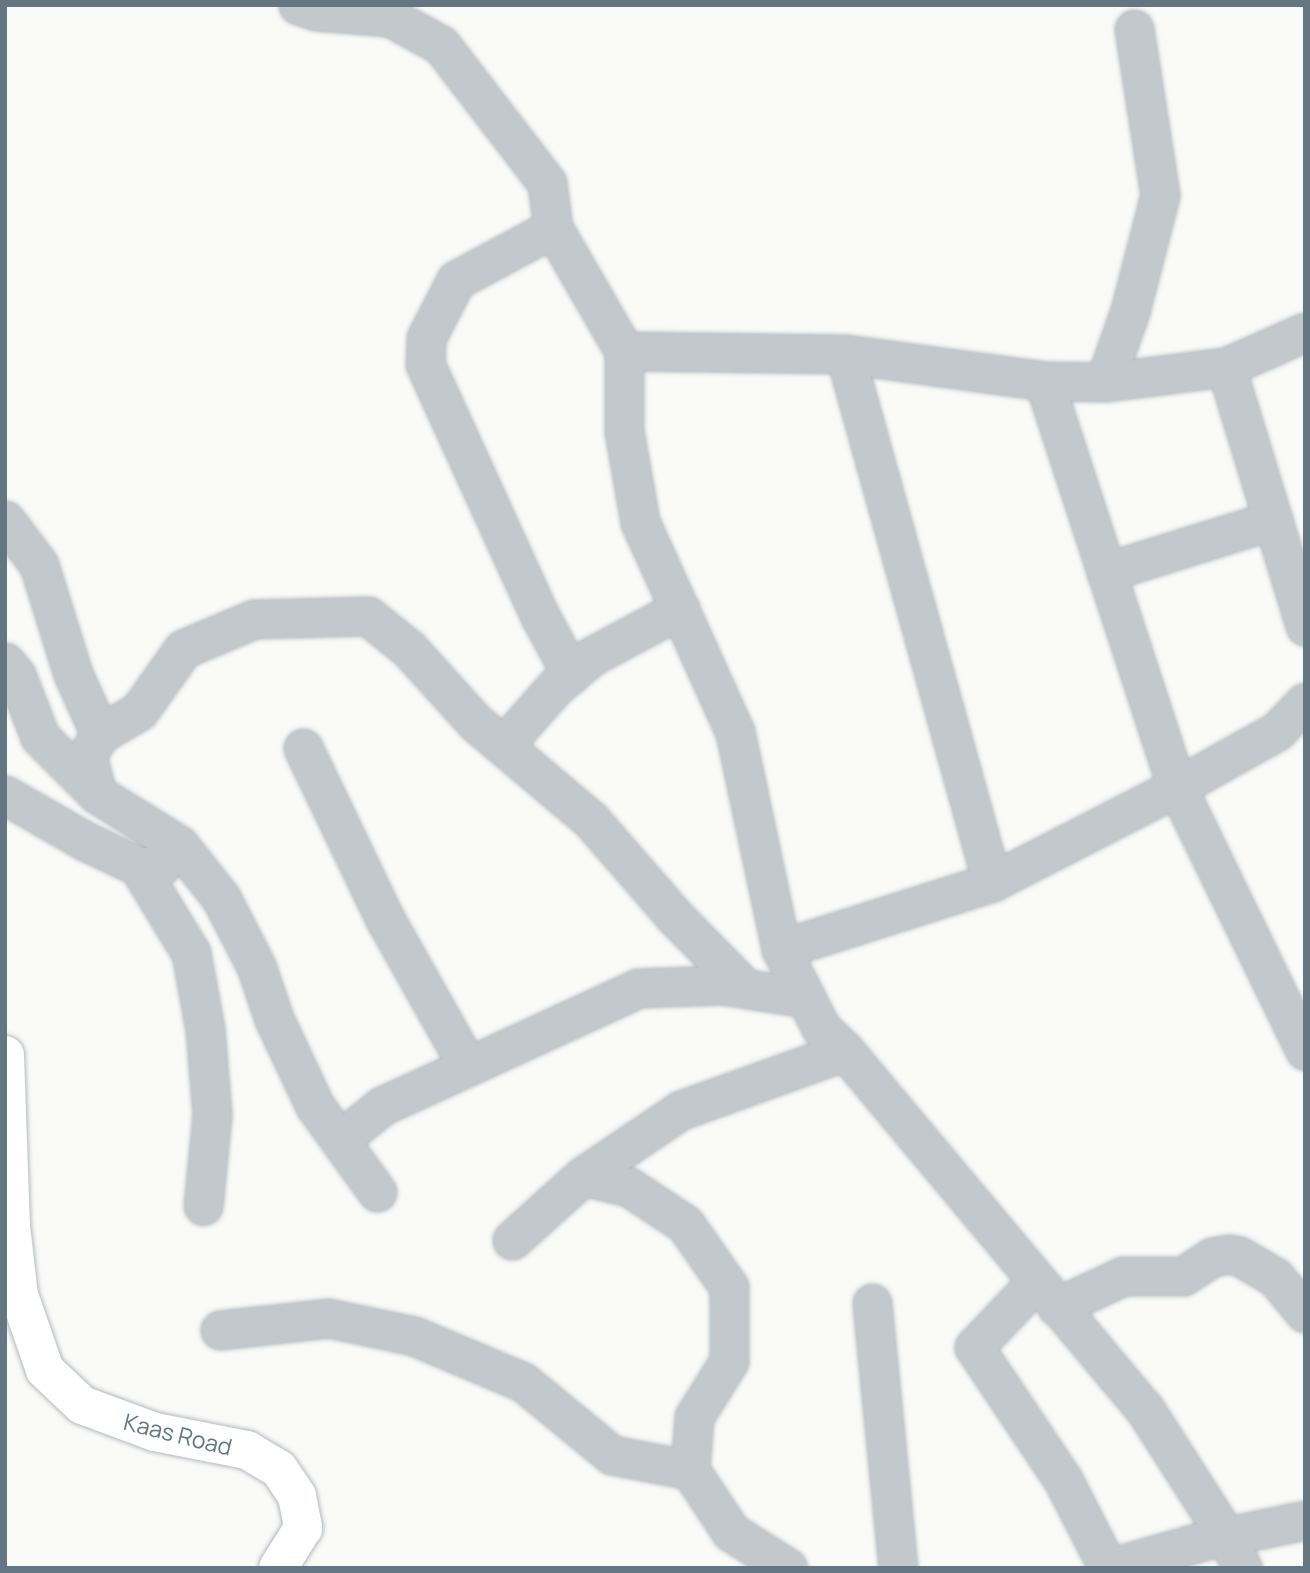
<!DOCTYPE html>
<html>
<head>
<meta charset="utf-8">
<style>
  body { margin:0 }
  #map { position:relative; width:1310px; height:1573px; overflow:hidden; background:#fafaf8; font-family:Manrope,sans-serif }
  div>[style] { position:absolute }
  .roads { filter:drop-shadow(0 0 2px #b3babf) drop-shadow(0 0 2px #b3babf) }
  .street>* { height:37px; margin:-18.5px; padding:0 18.5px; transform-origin:18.5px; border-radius:18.5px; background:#c3c8cc }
  .secondary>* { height:38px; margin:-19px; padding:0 19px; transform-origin:19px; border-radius:19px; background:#fff }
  span { translate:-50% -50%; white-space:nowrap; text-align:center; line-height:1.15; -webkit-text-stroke:7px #fff; paint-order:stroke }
  .street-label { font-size:23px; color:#657683 }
  .frame { position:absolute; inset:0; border:7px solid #657683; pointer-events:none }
</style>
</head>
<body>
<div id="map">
  <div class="roads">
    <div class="street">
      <i style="left:298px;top:5px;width:19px;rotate:18deg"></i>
      <i style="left:316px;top:11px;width:74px;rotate:4.6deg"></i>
      <i style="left:390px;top:17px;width:58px;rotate:28.8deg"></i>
      <i style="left:441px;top:45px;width:174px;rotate:52.5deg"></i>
      <i style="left:547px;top:183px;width:45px;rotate:82.4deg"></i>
      <i style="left:553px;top:228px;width:142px;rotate:60deg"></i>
      <i style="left:624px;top:351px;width:80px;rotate:90deg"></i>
      <i style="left:624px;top:431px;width:92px;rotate:80deg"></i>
      <i style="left:640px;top:522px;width:230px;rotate:65.7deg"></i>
      <i style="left:735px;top:732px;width:222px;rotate:78deg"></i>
      <i style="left:781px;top:949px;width:89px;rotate:63.1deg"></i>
      <i style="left:821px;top:1028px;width:33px;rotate:44deg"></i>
      <i style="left:845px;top:1051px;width:466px;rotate:50.1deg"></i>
      <i style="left:1144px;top:1408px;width:152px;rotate:57.4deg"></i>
      <i style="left:1226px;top:1536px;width:36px;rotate:63deg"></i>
      <i style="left:553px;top:228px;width:110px;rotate:151.8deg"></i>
      <i style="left:456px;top:280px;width:65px;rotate:117.3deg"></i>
      <i style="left:426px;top:338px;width:26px;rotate:92deg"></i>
      <i style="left:425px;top:364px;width:277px;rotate:65.5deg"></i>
      <i style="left:540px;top:616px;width:66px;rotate:61.9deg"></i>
      <i style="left:624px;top:351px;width:221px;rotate:0.8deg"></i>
      <i style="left:845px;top:354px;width:201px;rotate:7.7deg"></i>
      <i style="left:1044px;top:381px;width:61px;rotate:0.9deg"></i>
      <i style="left:1105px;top:382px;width:122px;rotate:-7.1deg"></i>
      <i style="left:1226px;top:367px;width:86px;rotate:-23.9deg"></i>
      <i style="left:845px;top:354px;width:548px;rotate:74.44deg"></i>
      <i style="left:1226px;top:367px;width:271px;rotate:73deg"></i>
      <i style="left:1044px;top:381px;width:427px;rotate:71.9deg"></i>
      <i style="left:1177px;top:787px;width:293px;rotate:64.1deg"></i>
      <i style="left:1105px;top:382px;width:75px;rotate:-70.6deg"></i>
      <i style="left:1130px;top:311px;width:120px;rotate:-75.5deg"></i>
      <i style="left:1160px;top:195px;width:168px;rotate:-98.9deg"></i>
      <i style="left:5px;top:520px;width:56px;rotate:52.9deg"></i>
      <i style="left:39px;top:565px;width:114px;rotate:72.7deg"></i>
      <i style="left:73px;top:674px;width:66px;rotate:65.8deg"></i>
      <i style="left:100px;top:734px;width:45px;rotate:-30.5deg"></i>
      <i style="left:139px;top:711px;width:76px;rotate:-54.6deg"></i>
      <i style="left:183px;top:649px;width:77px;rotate:-22.9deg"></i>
      <i style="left:254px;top:619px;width:114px;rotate:-1.5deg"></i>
      <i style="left:368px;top:616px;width:53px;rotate:38.8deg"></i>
      <i style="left:409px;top:649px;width:98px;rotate:47.9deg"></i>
      <i style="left:475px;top:722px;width:152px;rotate:40.2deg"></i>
      <i style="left:591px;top:820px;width:128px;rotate:49.1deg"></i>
      <i style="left:675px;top:917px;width:100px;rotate:45.4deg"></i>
      <i style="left:1106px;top:572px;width:175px;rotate:-17.3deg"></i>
      <i style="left:5px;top:662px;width:17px;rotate:50deg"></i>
      <i style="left:16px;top:675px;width:66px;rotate:68.8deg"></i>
      <i style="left:40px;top:737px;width:81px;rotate:45deg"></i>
      <i style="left:100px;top:734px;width:26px;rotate:121deg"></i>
      <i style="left:87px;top:756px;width:39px;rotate:75deg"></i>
      <i style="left:97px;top:794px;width:97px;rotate:31.9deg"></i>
      <i style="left:179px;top:845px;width:68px;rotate:51.6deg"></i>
      <i style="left:221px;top:898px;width:76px;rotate:62.8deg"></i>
      <i style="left:256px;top:966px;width:56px;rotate:71.2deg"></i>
      <i style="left:274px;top:1019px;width:96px;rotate:64.8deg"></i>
      <i style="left:315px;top:1106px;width:106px;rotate:54.2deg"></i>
      <i style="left:503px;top:746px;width:79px;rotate:-48.6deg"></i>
      <i style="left:555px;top:687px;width:48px;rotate:-40deg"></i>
      <i style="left:592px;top:656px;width:100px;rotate:-28.1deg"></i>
      <i style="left:303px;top:748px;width:190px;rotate:64.4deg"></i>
      <i style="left:385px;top:919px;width:167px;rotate:60.7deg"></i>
      <i style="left:5px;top:795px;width:92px;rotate:29.9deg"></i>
      <i style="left:85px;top:841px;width:59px;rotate:25.3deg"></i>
      <i style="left:138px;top:866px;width:23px"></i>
      <i style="left:138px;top:866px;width:102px;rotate:58.7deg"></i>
      <i style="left:191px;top:953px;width:77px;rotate:79.6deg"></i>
      <i style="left:205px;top:1029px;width:86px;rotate:85.3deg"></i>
      <i style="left:212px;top:1115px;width:91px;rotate:95.6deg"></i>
      <i style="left:781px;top:949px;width:221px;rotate:-17.6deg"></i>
      <i style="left:992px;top:882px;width:208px;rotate:-27.2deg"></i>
      <i style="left:1177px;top:787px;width:115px;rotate:-29.2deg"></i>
      <i style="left:1277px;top:731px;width:40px;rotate:-46deg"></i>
      <i style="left:340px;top:1140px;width:54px;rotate:-39deg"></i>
      <i style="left:382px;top:1106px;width:282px;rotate:-24.7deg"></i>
      <i style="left:638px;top:988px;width:84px;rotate:-2deg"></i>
      <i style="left:722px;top:985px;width:85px;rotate:8.8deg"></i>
      <i style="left:583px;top:1176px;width:118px;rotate:-34deg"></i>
      <i style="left:681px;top:1110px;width:174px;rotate:-19.8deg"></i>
      <i style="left:512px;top:1240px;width:96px;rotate:-42deg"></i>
      <i style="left:583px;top:1176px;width:47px;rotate:13.4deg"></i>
      <i style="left:629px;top:1187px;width:67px;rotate:33.5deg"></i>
      <i style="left:685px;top:1224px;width:77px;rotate:55.1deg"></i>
      <i style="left:729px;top:1287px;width:74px;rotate:90deg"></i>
      <i style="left:729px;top:1361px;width:66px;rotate:122deg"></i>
      <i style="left:694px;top:1417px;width:53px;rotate:94.3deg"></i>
      <i style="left:690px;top:1470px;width:74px;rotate:56.5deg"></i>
      <i style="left:731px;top:1532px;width:67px;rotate:32.3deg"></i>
      <i style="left:1036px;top:1282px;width:90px;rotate:133.6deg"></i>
      <i style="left:974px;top:1347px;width:160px;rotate:56.2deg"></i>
      <i style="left:1063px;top:1480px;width:99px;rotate:62.9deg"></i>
      <i style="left:872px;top:1303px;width:266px;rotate:84.4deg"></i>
      <i style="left:1057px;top:1307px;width:73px;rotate:-25.2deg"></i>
      <i style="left:1123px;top:1276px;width:60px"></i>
      <i style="left:1183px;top:1276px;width:35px;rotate:-33deg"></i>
      <i style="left:1212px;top:1257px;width:17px;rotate:-10deg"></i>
      <i style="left:1229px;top:1254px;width:10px;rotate:11deg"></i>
      <i style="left:1239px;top:1256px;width:42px;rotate:30.3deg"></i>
      <i style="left:1275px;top:1277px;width:47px;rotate:50.2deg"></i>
      <i style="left:220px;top:1330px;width:109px;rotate:-6.3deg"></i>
      <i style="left:328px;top:1318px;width:88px;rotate:11.8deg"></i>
      <i style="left:414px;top:1336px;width:118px;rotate:22.9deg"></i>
      <i style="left:523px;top:1382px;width:115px;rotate:39.4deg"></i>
      <i style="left:612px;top:1455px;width:79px;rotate:10.9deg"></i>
      <i style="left:1109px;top:1568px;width:94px;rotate:-16.1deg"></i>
      <i style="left:1199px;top:1542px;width:108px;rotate:-11.7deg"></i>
    </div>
    <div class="secondary">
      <i style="left:5px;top:1055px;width:171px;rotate:88deg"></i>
      <i style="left:11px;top:1226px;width:69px;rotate:83.4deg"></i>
      <i style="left:19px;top:1295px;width:79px;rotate:70.9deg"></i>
      <i style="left:45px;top:1370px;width:51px;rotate:43.4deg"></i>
      <i style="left:82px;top:1405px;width:78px;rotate:20.3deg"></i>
      <i style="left:155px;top:1432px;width:94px;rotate:11.1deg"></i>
      <i style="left:247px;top:1450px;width:37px;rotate:31deg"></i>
      <i style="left:279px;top:1469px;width:32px;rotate:56deg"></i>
      <i style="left:297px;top:1496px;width:33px;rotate:79deg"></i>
      <i style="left:303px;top:1528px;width:47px;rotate:122deg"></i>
    </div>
  </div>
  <div class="street-label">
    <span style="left:178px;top:1434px;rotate:14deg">Kaas Road</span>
  </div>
  <div class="frame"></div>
</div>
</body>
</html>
